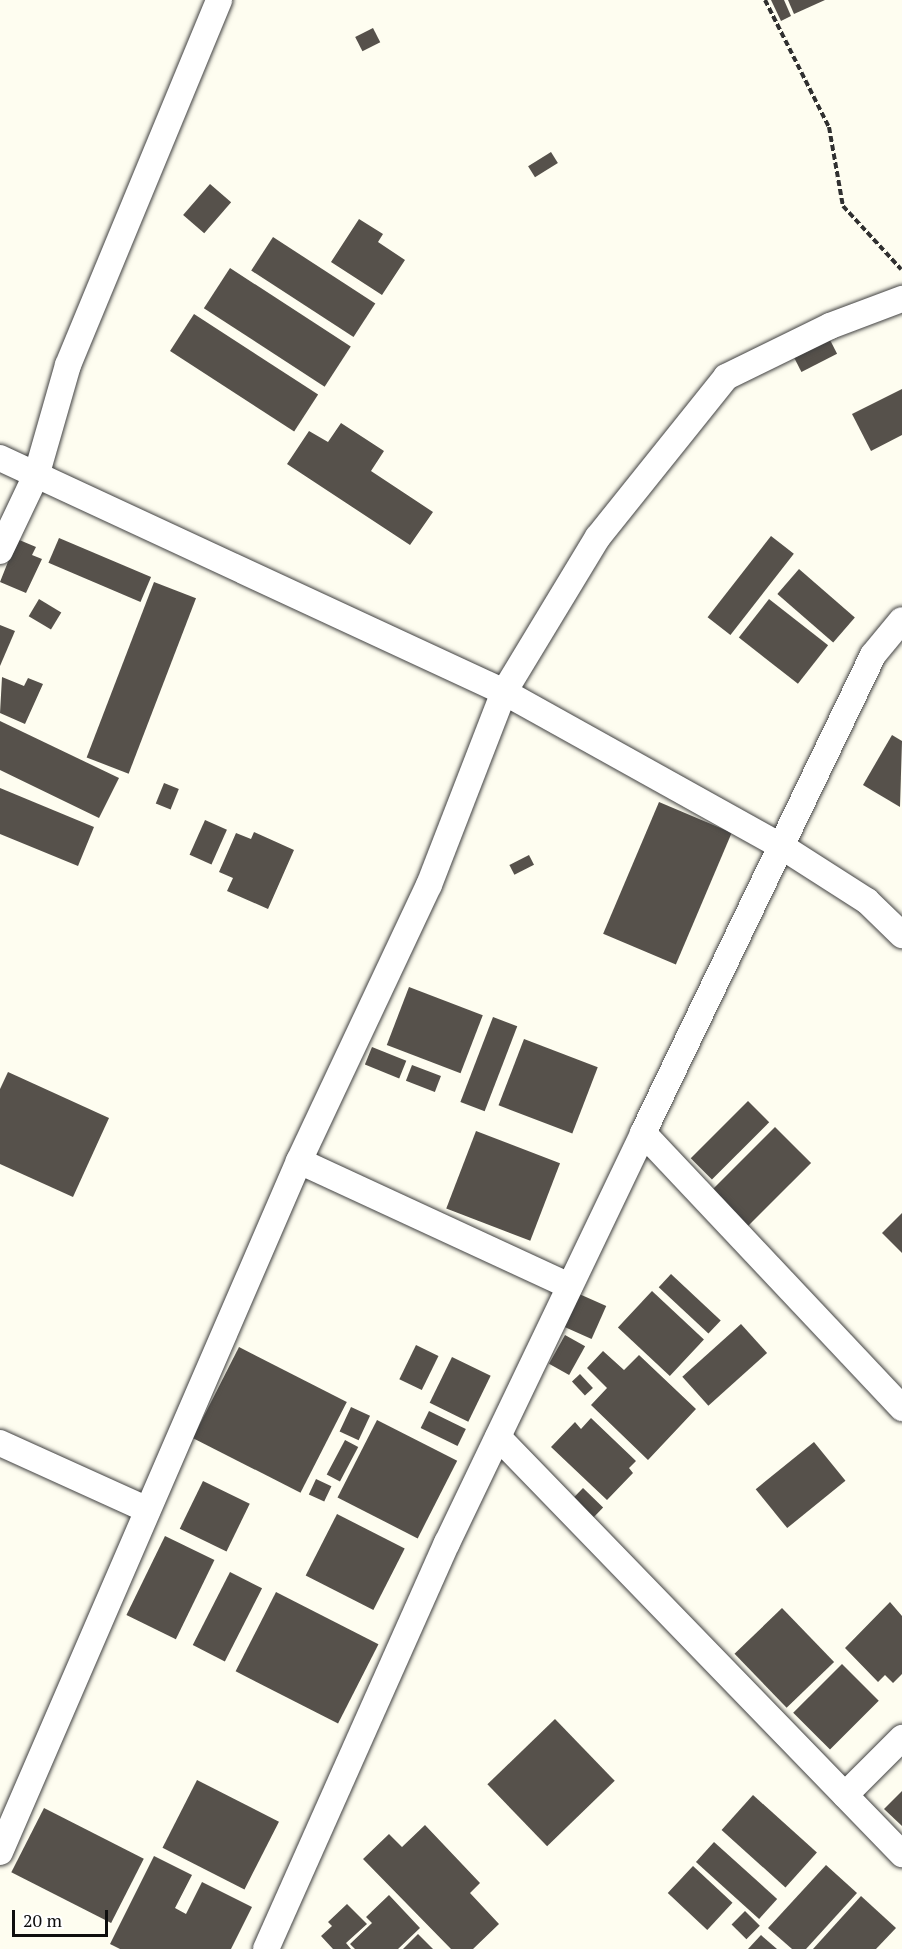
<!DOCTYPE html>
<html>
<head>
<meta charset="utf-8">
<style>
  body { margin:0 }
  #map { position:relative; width:902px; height:1949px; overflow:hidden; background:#fefdf0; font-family:"PT Serif",serif }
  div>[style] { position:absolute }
  .building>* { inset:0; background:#56514b; transform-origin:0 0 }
  .path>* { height:4px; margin-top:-2px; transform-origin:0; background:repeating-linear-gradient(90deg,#303030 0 6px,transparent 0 9px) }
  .roads { filter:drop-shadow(0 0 2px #414141) drop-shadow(0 0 2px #414141) }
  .minor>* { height:26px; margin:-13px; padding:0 13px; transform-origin:13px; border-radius:13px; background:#fff }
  span { translate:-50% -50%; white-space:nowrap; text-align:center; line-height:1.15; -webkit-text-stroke:6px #fff; paint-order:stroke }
  .scale { position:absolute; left:12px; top:1910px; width:96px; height:27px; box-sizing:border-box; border:3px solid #0e0e0e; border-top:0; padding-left:8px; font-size:18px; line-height:21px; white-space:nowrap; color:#0e0e0e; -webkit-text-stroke:4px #fff; paint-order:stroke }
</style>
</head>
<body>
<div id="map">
  <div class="building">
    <i style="clip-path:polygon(771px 0,784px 0,791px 16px,781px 21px)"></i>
    <i style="clip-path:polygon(788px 0,825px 0,794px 14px)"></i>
    <i style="left:373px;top:28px;width:16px;height:20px;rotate:63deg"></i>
    <i style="left:551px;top:152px;width:13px;height:27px;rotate:58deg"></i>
    <i style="left:210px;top:184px;width:28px;height:41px;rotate:41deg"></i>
    <i style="clip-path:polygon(359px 219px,383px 234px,378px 242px,405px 260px,382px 295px,331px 262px)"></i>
    <i style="left:273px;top:237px;width:122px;height:40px;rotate:33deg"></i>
    <i style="left:230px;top:268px;width:144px;height:48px;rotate:33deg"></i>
    <i style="left:194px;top:314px;width:148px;height:44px;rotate:33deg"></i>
    <i style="left:828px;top:336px;width:20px;height:40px;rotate:63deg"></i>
    <i style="clip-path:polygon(902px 389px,902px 435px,871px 451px,852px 414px)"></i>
    <i style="clip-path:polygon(341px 423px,384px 451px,371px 471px,433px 512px,410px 545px,287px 464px,309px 431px,328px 442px)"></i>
    <i style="left:771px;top:536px;width:29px;height:103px;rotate:38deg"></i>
    <i style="left:59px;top:538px;width:100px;height:27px;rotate:23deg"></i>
    <i style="clip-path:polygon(17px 539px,36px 547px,32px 555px,42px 559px,26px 593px,0 582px)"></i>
    <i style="left:799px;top:569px;width:74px;height:33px;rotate:41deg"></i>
    <i style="left:154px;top:582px;width:45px;height:188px;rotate:21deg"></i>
    <i style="left:39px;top:599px;width:26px;height:20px;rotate:31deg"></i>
    <i style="left:769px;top:599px;width:75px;height:49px;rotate:38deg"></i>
    <i style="clip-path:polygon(0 625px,15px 631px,0 666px)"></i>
    <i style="clip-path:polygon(2px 677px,24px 686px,28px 678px,43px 684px,25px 724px,0 713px)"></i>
    <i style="clip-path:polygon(0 721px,119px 778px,99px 818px,0 770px)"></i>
    <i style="clip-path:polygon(892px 735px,902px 741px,900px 807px,863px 785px)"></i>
    <i style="left:164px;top:783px;width:16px;height:22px;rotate:22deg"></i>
    <i style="clip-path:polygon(0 788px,94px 827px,78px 866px,0 834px)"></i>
    <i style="left:659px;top:802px;width:79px;height:143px;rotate:23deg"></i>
    <i style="left:205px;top:820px;width:24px;height:38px;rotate:24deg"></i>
    <i style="clip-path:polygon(254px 832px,294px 850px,268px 909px,227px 891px,233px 878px,219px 872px,236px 833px,251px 839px)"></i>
    <i style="left:529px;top:855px;width:11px;height:22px;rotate:63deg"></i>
    <i style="left:409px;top:987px;width:79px;height:62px;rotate:21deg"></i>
    <i style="left:493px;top:1017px;width:26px;height:91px;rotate:21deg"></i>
    <i style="left:524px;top:1039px;width:79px;height:71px;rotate:21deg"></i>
    <i style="left:372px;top:1047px;width:37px;height:19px;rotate:22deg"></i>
    <i style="left:412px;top:1065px;width:31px;height:17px;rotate:21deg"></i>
    <i style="clip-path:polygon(8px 1072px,109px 1118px,73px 1197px,0 1164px,0 1089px)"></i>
    <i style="left:748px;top:1101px;width:30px;height:81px;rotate:45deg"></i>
    <i style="left:775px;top:1127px;width:51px;height:93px;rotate:45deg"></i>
    <i style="left:476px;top:1131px;width:90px;height:83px;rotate:21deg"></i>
    <i style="clip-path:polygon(902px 1213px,902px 1253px,882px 1233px)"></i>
    <i style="left:671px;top:1274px;width:68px;height:18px;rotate:43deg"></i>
    <i style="left:652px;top:1291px;width:71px;height:50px;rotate:43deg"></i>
    <i style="left:577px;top:1293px;width:32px;height:36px;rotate:24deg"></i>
    <i style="left:741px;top:1324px;width:39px;height:79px;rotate:48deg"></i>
    <i style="left:565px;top:1335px;width:23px;height:33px;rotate:29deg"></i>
    <i style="left:416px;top:1345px;width:25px;height:38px;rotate:26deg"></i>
    <i style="left:239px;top:1347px;width:121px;height:102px;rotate:27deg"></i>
    <i style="clip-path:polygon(603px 1351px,624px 1370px,639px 1355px,696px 1409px,648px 1460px,591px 1405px,607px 1388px,587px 1368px)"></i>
    <i style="left:452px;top:1357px;width:43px;height:51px;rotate:26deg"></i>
    <i style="left:580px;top:1374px;width:19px;height:11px;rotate:47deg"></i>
    <i style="left:351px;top:1407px;width:21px;height:27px;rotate:25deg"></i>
    <i style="left:429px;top:1411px;width:41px;height:19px;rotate:26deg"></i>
    <i style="clip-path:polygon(591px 1418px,636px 1461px,629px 1468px,633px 1473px,607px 1500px,551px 1447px,575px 1422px,581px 1429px)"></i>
    <i style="left:377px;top:1420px;width:90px;height:87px;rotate:27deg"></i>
    <i style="left:345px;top:1440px;width:15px;height:39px;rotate:28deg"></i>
    <i style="left:814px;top:1442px;width:50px;height:75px;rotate:51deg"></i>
    <i style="left:316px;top:1479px;width:17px;height:17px;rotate:25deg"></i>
    <i style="left:203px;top:1481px;width:52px;height:53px;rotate:26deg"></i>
    <i style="left:583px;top:1488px;width:28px;height:21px;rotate:44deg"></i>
    <i style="left:337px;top:1514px;width:76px;height:69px;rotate:27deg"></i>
    <i style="left:165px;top:1536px;width:55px;height:88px;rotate:26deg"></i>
    <i style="left:230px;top:1572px;width:36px;height:82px;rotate:27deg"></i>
    <i style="left:276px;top:1592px;width:115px;height:89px;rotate:27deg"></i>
    <i style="clip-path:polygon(890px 1602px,902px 1616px,902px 1674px,893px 1683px,885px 1675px,878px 1682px,845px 1648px)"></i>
    <i style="left:782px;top:1608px;width:75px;height:66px;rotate:46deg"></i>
    <i style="left:842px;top:1664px;width:52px;height:69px;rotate:45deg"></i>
    <i style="left:555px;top:1719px;width:86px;height:94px;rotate:46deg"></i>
    <i style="left:197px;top:1780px;width:92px;height:76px;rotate:27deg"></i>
    <i style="clip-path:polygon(902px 1791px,902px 1826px,884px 1809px)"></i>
    <i style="left:753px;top:1795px;width:86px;height:47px;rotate:42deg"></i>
    <i style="left:44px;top:1808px;width:112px;height:72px;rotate:27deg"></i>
    <i style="clip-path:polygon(425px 1825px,480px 1883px,470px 1893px,499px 1924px,473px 1949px,451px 1949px,363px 1859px,389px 1834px,402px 1847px)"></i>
    <i style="left:714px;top:1842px;width:85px;height:27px;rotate:42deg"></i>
    <i style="clip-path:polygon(154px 1856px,192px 1875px,175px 1908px,186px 1914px,202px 1882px,252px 1907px,231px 1949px,120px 1949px,110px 1944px)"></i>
    <i style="clip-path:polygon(826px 1865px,857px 1893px,806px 1949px,792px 1949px,768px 1928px)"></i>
    <i style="left:693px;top:1866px;width:54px;height:37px;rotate:43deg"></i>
    <i style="clip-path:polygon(389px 1895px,420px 1928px,398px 1949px,355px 1949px,350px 1944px,372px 1923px,366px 1917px)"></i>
    <i style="clip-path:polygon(861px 1896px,896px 1928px,876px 1949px,813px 1949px)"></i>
    <i style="clip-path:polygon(347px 1904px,367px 1924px,346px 1943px,351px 1949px,333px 1949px,321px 1936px,332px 1926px,328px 1922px)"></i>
    <i style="left:745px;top:1911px;width:21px;height:19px;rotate:45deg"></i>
    <i style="clip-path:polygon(418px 1934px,433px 1949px,403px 1949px)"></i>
    <i style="clip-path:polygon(761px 1935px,777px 1949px,748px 1949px)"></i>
  </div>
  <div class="path">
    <i style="left:765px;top:0;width:142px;rotate:63.3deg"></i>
    <i style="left:829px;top:127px;width:80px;rotate:80deg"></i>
    <i style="left:843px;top:206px;width:86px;rotate:47.4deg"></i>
  </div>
  <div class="roads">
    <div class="minor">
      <i style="left:0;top:458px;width:556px;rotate:24.9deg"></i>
      <i style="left:504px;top:692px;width:317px;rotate:29.1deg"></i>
      <i style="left:781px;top:846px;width:102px;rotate:32.6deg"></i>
      <i style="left:867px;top:901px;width:49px;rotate:44.2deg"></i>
      <i style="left:0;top:551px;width:86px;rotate:-64.6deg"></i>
      <i style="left:37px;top:473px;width:112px;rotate:-74deg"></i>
      <i style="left:68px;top:365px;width:395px;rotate:-67.5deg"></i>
      <i style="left:643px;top:1133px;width:378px;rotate:46.7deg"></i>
      <i style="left:299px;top:1161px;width:298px;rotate:24.8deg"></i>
      <i style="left:498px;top:1437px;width:581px;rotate:45.91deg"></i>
      <i style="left:0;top:1443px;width:162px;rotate:24.4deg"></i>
      <i style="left:845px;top:1795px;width:81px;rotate:-45deg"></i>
      <i style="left:0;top:1852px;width:753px;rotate:-66.6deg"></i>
      <i style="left:299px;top:1161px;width:305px;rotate:-64.8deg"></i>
      <i style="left:429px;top:885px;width:207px;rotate:-68.8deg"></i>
      <i style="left:504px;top:692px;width:181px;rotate:-58.8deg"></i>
      <i style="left:598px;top:537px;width:205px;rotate:-51.3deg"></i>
      <i style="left:726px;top:377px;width:116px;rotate:-26.1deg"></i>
      <i style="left:830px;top:326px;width:77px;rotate:-20.6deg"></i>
      <i style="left:266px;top:1949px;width:445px;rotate:-66deg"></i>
      <i style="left:447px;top:1543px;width:454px;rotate:-64.4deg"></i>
      <i style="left:643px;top:1133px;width:530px;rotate:-64.3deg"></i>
      <i style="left:873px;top:655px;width:45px;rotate:-50.4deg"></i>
    </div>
  </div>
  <div class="scale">20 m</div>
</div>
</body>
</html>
